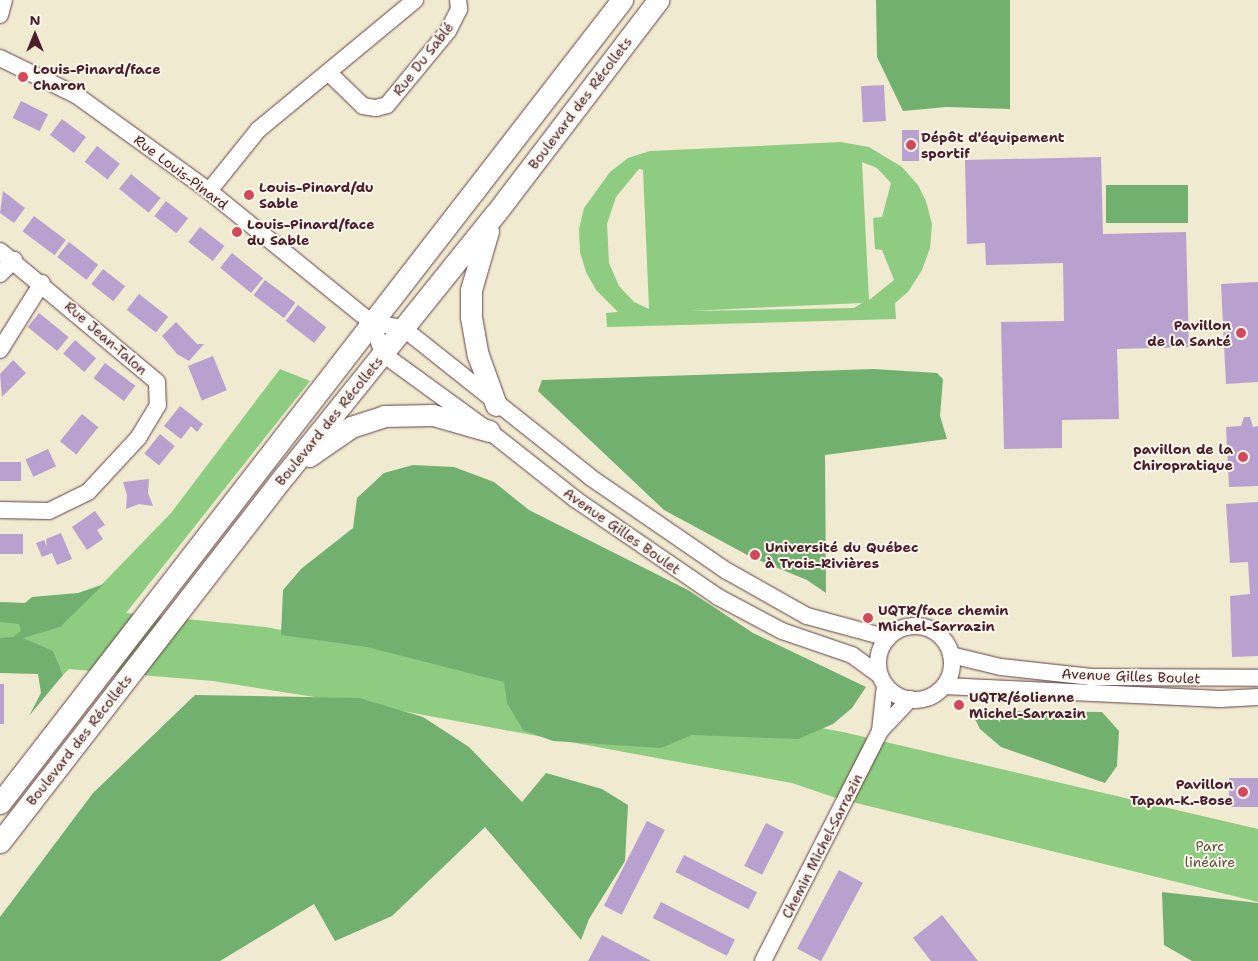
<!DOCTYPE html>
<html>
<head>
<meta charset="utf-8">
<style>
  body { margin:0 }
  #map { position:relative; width:1258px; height:961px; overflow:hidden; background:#f0ead0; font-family:"Shantell Sans",sans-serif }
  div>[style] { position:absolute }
  .green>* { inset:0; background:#8ecc82 }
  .forest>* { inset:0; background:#72b070; transform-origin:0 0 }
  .building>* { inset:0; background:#b9a1cf; transform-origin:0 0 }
  .roads { filter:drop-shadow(0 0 1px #633d44) drop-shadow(0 0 1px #633d44) }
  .minor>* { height:16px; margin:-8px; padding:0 8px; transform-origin:8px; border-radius:8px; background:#fff }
  .minor>.ring { margin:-8px; padding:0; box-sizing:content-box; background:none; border:16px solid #fff; border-radius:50% }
  .major>* { height:21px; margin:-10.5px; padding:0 10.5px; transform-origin:10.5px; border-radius:10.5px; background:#fff }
  .dots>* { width:14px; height:14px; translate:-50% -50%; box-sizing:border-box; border:2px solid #fbf7ec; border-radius:50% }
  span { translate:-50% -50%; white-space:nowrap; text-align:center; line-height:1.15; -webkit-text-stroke:4px #fbf7ec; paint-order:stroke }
  .street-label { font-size:14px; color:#4a1f2b }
  .poi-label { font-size:14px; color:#4a1f2b; font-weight:700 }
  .left { translate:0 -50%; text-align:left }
  .right { translate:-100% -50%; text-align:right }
  .park-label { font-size:14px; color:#5e5345 }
  .north { position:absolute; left:10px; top:10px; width:50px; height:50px; -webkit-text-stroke:4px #fbf7ec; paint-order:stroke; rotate:0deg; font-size:14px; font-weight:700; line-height:20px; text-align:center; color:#4a1f2b }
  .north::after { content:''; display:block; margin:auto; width:18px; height:22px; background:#4a1f2b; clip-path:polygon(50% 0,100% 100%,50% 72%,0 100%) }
</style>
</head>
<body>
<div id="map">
  <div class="green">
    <i style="clip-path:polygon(evenodd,841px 142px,869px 147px,902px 167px,918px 185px,926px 201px,932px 224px,930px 248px,922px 270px,908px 292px,895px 303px,896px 319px,607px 327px,606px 313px,618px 312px,596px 290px,586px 272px,580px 252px,579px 229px,584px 208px,610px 172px,628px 158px,650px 151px,841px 142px,862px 162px,877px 168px,891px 183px,882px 217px,873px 218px,875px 249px,882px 250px,894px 280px,869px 300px,862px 162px,841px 142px,639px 169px,643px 170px,649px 309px,634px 302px,619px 286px,609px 263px,607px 224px,616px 197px,639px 169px,841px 142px,862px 303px,854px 308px,688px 311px,689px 311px,862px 303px)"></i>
    <i style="clip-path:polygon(280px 369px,310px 381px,126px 613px,265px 627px,843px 732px,1258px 829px,1258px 902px,836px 798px,792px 783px,397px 710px,213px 681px,69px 669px,63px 675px,60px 668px,0 664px,0 602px,79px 608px,171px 513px)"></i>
  </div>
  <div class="forest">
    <i style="clip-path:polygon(876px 0,1010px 0,1010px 109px,946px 107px,903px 111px,877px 57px)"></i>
    <i style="left:1188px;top:185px;width:38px;height:82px;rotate:90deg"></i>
    <i style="clip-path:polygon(874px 369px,937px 373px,943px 379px,940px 416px,947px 439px,825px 455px,826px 593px,807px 580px,751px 557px,664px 510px,538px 391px,542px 380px)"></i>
    <i style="clip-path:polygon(413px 465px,454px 467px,494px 482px,529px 510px,688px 590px,753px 633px,866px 687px,852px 708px,833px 724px,798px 739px,692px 735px,661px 748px,553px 741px,523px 730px,507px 703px,504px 682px,367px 647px,281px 635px,283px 590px,301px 569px,353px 528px,357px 498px,384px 473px)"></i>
    <i style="clip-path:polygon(104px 584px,60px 627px,23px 638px,53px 651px,63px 675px,29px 716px,41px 693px,38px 674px,0 673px,0 638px,13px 637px,21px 631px,19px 624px,0 622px,0 602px,25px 603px,32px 597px,78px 593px)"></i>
    <i style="clip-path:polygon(195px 695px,359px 698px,423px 717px,469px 747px,522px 802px,546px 773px,602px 789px,628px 805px,625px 861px,589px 919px,581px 940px,485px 827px,392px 916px,335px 941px,314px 904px,220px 961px,0 961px,0 917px,93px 793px)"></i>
    <i style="clip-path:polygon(971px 711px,1102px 712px,1119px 731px,1117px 766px,1105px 783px,1001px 747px,980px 729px)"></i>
    <i style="clip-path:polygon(1162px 892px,1258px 903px,1258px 961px,1192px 961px,1164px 945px)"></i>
  </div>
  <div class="building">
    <i style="left:884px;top:85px;width:36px;height:23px;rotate:87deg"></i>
    <i style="left:21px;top:101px;width:30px;height:19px;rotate:26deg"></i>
    <i style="left:62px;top:119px;width:30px;height:20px;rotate:37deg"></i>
    <i style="left:902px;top:130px;width:17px;height:31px"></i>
    <i style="left:97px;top:146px;width:29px;height:20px;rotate:38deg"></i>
    <i style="clip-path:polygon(1101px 157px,1103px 234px,1186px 232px,1189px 347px,1117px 349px,1119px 419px,1062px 420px,1062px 448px,1004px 449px,1001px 322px,1064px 321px,1063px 263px,986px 265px,985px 243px,967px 244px,965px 160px)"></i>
    <i style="left:131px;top:174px;width:38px;height:19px;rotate:39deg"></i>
    <i style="clip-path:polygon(3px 191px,25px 208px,14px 223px,0 213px)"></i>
    <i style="left:166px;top:201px;width:28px;height:19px;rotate:38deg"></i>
    <i style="left:34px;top:216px;width:40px;height:19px;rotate:37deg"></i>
    <i style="left:200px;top:227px;width:31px;height:19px;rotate:38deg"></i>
    <i style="left:69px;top:242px;width:37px;height:19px;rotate:38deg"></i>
    <i style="left:232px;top:253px;width:40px;height:19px;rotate:39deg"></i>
    <i style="left:103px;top:269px;width:28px;height:19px;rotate:38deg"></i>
    <i style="left:265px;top:280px;width:38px;height:19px;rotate:37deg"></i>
    <i style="clip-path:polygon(1258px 282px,1258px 382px,1226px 384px,1221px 284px)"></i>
    <i style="left:139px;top:294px;width:37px;height:20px;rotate:38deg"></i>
    <i style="left:298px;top:305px;width:36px;height:20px;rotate:38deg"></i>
    <i style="left:39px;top:313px;width:38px;height:18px;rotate:39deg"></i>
    <i style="clip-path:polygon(176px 322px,197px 344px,204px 344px,189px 361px,177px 354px,162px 336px)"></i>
    <i style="left:75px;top:340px;width:28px;height:18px;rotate:41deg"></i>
    <i style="left:213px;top:356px;width:37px;height:27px;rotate:68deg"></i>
    <i style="clip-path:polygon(13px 360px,26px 373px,2px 397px,0 374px)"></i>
    <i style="left:105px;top:363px;width:38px;height:19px;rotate:37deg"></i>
    <i style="clip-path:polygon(180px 406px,203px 424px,197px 432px,191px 426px,181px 439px,164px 426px)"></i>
    <i style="left:82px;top:414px;width:21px;height:35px;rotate:39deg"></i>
    <i style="clip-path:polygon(1244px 417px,1250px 417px,1253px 427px,1258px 426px,1258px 486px,1229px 487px,1226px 427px,1241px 426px)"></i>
    <i style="left:160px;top:434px;width:19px;height:25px;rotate:39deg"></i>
    <i style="left:48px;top:449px;width:19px;height:25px;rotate:65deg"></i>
    <i style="left:0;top:462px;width:21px;height:19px"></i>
    <i style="clip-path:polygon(149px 479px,148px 493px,153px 506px,139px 504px,126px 509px,127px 495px,123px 482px)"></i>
    <i style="clip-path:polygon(1258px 502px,1258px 656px,1232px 657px,1230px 596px,1250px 594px,1248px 562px,1230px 563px,1226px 504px)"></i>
    <i style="clip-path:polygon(95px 511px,105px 525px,97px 530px,103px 539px,87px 550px,72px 527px)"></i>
    <i style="clip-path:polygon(61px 533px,72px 559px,57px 565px,52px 553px,42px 557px,36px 543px,44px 540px,47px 547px,46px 539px)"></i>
    <i style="left:0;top:534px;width:23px;height:20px"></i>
    <i style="left:4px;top:684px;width:40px;height:4px;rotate:90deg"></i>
    <i style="left:1229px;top:778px;width:29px;height:29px"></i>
    <i style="left:647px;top:821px;width:20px;height:95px;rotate:27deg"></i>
    <i style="left:766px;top:823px;width:20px;height:48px;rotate:27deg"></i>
    <i style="left:684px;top:855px;width:82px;height:19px;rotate:27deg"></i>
    <i style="left:839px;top:870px;width:27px;height:89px;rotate:28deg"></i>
    <i style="left:661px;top:902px;width:83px;height:18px;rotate:27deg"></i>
    <i style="clip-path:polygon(942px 915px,978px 961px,931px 961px,913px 938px)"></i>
    <i style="clip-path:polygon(602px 935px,651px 961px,588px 961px)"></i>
  </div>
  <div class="roads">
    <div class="minor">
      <i style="left:0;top:15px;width:16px;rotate:-75deg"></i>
      <i style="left:0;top:58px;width:85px;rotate:26deg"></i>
      <i style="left:76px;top:95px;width:164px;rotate:35.8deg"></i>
      <i style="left:209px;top:191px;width:210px;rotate:39deg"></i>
      <i style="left:372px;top:323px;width:31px;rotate:9deg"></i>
      <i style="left:403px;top:328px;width:239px;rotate:38.5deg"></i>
      <i style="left:590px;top:477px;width:166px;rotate:34.5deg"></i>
      <i style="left:727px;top:571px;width:92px;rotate:29.4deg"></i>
      <i style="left:807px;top:616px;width:84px;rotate:15.2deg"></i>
      <i style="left:329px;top:73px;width:47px;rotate:44.1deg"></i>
      <i style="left:363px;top:106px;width:13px;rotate:9deg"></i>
      <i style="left:376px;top:108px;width:11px;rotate:-15deg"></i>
      <i style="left:387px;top:105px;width:96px;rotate:-50.5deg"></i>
      <i style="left:448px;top:31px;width:25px;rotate:-63deg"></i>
      <i style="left:459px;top:9px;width:9px;rotate:-96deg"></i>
      <i style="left:209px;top:191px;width:78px;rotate:-51.2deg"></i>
      <i style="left:258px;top:130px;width:204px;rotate:-39.6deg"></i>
      <i style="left:0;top:251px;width:204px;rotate:39.8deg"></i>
      <i style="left:157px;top:382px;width:23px;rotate:88deg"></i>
      <i style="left:158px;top:405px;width:37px;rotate:121deg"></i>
      <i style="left:139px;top:437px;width:75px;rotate:132.8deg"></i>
      <i style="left:88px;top:492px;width:43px;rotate:154deg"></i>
      <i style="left:49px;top:511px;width:49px;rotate:-178.8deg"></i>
      <i style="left:0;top:274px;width:20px;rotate:-45deg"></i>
      <i style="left:372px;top:323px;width:33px;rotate:70deg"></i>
      <i style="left:383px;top:354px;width:131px;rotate:36deg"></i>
      <i style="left:489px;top:431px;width:110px;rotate:38.3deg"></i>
      <i style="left:575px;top:499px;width:173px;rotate:34.4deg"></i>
      <i style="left:718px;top:597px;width:72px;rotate:28deg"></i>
      <i style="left:782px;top:631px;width:74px;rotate:18.9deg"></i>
      <i style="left:852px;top:655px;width:34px;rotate:36deg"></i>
      <i style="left:0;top:350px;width:79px;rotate:-57.9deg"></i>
      <i class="ring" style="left:878px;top:626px;width:58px;height:58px"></i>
      <i style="left:951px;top:655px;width:51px;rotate:13.5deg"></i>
      <i style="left:1001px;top:667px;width:91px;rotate:6.3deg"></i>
      <i style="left:1091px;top:677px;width:167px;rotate:0.3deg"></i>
      <i style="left:885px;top:685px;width:46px;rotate:96.2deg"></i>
      <i style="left:880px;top:731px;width:44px;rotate:-46.8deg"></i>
      <i style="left:944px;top:686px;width:277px;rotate:2.7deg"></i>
      <i style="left:1221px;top:699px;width:37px;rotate:-3deg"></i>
      <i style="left:763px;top:961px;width:258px;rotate:-63deg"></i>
    </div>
    <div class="major">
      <i style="left:488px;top:231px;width:61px;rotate:106.1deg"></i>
      <i style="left:471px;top:290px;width:27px;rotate:90deg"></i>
      <i style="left:471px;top:317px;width:39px;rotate:80deg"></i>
      <i style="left:478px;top:355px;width:53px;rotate:70.2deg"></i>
      <i style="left:309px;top:456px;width:51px;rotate:-34.6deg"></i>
      <i style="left:351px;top:427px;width:35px;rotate:-18deg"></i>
      <i style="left:384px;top:416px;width:49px;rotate:-1.2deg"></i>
      <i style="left:433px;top:415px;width:58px;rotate:15.9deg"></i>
      <i style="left:0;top:803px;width:1016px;rotate:-52.24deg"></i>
      <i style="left:0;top:842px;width:465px;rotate:-52.2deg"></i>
      <i style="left:285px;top:475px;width:336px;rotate:-51.2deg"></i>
      <i style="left:496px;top:213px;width:268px;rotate:-52.7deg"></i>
    </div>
  </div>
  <div class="dots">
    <i style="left:23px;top:77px;background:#d1495b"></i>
    <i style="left:911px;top:145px;background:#d1495b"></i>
    <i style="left:249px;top:195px;background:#d1495b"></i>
    <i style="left:237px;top:232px;background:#d1495b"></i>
    <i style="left:1241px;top:333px;background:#d1495b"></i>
    <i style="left:1243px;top:457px;background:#d1495b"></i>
    <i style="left:755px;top:555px;background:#d1495b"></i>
    <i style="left:868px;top:618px;background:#d1495b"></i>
    <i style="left:959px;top:705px;background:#d1495b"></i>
    <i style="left:1243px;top:792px;background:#d1495b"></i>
  </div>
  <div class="street-label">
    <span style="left:423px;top:59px;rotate:-52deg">Rue Du Sablé</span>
    <span style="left:580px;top:103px;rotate:-53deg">Boulevard des Récollets</span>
    <span style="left:181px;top:172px;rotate:37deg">Rue Louis-Pinard</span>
    <span style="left:106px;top:338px;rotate:41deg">Rue Jean-Talon</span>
    <span style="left:329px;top:421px;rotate:-51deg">Boulevard des Récollets</span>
    <span style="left:622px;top:531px;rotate:35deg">Avenue Gilles Boulet</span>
    <span style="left:1131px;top:676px;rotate:2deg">Avenue Gilles Boulet</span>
    <span style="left:79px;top:740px;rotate:-52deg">Boulevard des Récollets</span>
    <span style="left:822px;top:846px;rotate:-63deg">Chemin Michel-Sarrazin</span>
  </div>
  <div class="poi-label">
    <span class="left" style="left:33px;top:77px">Louis-Pinard/face<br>Charon</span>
    <span class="left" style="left:921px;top:145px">Dépôt d'équipement<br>sportif</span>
    <span class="left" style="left:259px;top:195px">Louis-Pinard/du<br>Sable</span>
    <span class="left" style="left:247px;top:232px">Louis-Pinard/face<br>du Sable</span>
    <span class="right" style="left:1231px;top:333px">Pavillon<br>de la Santé</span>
    <span class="right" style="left:1233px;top:457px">pavillon de la<br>Chiropratique</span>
    <span class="left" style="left:765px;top:555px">Université du Québec<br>à Trois-Rivières</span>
    <span class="left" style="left:878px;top:618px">UQTR/face chemin<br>Michel-Sarrazin</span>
    <span class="left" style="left:969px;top:705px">UQTR/éolienne<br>Michel-Sarrazin</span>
    <span class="right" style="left:1233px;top:792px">Pavillon<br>Tapan-K.-Bose</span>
  </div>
  <div class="park-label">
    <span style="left:1210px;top:854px">Parc<br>linéaire</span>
  </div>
  <div class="north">N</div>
</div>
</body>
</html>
